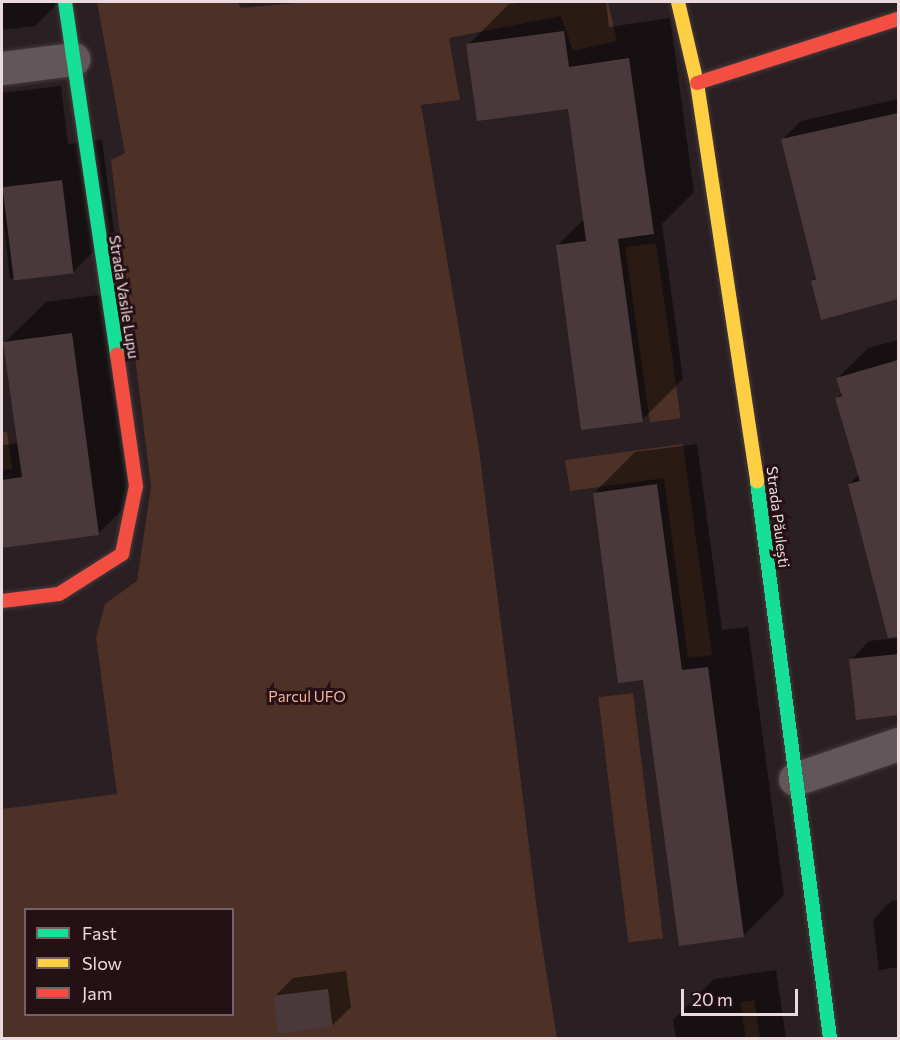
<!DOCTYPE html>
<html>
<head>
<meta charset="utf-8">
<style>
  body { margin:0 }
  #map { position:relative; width:900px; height:1040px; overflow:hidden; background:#2a1f22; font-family:Commissioner,sans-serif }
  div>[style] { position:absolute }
  .green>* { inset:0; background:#4e3126; transform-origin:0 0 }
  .shadow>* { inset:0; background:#0007 }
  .building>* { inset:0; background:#49393b; transform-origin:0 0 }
  .roads { filter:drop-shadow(0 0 2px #453b3e) drop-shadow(0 0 2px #453b3e) }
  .street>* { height:33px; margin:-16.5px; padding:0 16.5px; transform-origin:16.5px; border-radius:16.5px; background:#615659 }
  .fast>* { height:14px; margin:-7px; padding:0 7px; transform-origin:7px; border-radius:7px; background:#16e098 }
  .slow>* { height:14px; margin:-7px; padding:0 7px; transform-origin:7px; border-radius:7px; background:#ffcf43 }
  .jam>* { height:14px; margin:-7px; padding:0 7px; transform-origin:7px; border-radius:7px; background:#f24e42 }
  span { translate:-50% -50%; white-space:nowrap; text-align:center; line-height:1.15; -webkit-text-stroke:6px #251016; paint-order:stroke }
  .street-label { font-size:15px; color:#eadadd }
  .park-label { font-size:15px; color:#fab296 }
  .frame { position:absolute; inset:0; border:3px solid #eadadd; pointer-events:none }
  .legend { position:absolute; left:24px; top:908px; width:210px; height:108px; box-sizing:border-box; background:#251016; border:2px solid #746166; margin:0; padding:8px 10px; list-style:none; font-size:18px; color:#eadadd }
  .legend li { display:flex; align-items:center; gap:12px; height:30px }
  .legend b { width:30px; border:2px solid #746166 }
  .scale { position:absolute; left:681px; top:989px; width:117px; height:27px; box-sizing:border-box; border:3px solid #eadadd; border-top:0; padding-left:8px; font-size:18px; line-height:21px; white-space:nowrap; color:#eadadd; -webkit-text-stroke:4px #251016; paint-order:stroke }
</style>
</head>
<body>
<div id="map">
  <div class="green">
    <i style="clip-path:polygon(evenodd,97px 2px,237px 2px,241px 8px,308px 2px,608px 2px,617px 41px,573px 51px,561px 16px,449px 38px,460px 100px,421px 105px,479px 449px,539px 926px,557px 1038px,2px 1038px,2px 809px,117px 794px,96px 637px,105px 604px,137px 581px,151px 487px,111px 160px,125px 153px,97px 2px,26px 910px,232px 910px,232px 1014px,26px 1014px,26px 910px)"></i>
    <i style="left:656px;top:243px;width:177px;height:31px;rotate:82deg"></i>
    <i style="clip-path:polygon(2px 432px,7px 432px,12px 469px,2px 470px)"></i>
    <i style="clip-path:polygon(683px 444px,712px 655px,688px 658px,664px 478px,570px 491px,565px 460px)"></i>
    <i style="left:633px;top:693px;width:247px;height:35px;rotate:83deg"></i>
    <i style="left:754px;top:1000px;width:38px;height:14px;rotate:81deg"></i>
  </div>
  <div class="shadow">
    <i style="clip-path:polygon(2px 2px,59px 2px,35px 26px,2px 30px)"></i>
    <i style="clip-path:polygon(526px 2px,606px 2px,609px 27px,670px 18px,694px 192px,662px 224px,683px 379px,642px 420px,558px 245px,584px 219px,569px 107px,468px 45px,509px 4px)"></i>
    <i style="clip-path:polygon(61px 86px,68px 144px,102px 140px,114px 231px,73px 272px,10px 279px,2px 208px,2px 93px)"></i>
    <i style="clip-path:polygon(898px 99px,898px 297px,822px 318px,812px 281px,817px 276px,783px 139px,801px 121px)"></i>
    <i style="clip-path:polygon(113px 293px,139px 493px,98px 534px,2px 547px,2px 445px,19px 443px,5px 342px,46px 302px)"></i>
    <i style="clip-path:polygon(898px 340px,898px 609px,885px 614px,849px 484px,860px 474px,837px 398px,842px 393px,838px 378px,868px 348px)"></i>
    <i style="clip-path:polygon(697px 444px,722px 630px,748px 627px,784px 895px,743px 936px,594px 493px,635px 452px)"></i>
    <i style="clip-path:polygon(898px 638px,898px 713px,857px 718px,851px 660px,869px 641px)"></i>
    <i style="clip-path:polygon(898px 900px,898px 967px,879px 970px,873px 920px,891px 901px)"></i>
    <i style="clip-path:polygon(776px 970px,786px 1038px,676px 1038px,673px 1020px,714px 979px)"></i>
    <i style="clip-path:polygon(346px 971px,351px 1007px,332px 1026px,275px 996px,293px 978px)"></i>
  </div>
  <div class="building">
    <i style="clip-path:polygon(564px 31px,569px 67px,629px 58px,654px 234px,618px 239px,643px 422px,581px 430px,556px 245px,586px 241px,568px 109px,477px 121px,466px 44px)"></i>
    <i style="clip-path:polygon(898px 113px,898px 299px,821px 320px,811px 281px,816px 279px,781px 139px)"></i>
    <i style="left:62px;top:180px;width:94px;height:60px;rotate:83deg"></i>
    <i style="clip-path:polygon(72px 333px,99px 535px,2px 548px,2px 480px,22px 477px,3px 342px)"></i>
    <i style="clip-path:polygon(898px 360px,898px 637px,888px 638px,848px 484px,860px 481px,835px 398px,842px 396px,836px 378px)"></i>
    <i style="clip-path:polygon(657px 484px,682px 670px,708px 667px,744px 937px,679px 946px,643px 680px,618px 683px,593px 493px)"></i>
    <i style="clip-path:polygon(898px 654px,898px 715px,856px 720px,849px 659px)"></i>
    <i style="left:328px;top:989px;width:38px;height:55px;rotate:83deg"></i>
  </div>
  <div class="roads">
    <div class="street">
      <i style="left:2px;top:68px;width:72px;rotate:-7.2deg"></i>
      <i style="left:795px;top:779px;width:109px;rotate:-18.8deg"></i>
    </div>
    <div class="fast">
      <i style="left:65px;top:2px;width:356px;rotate:81.6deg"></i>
      <i style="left:757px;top:482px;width:561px;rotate:82.52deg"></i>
    </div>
    <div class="slow">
      <i style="left:678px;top:2px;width:83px;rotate:76.8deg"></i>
      <i style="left:697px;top:83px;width:403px;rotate:81.4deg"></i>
    </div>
    <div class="jam">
      <i style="left:697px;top:83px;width:211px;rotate:-17.7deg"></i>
      <i style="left:2px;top:601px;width:57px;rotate:-7deg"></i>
      <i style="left:59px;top:594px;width:75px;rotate:-32.4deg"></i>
      <i style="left:122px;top:554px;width:69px;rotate:-78.4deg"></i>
      <i style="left:136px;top:486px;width:133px;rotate:-98.2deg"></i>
    </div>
  </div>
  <div class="street-label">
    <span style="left:124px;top:297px;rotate:81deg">Strada Vasile Lupu</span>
    <span style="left:778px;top:517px;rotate:83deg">Strada Păulești</span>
  </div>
  <div class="park-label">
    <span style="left:307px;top:697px">Parcul UFO</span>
  </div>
  <div class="frame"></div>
  <ul class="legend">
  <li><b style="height:8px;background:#16e098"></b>Fast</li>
  <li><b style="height:8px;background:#ffcf43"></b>Slow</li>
  <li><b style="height:8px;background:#f24e42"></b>Jam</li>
  </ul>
  <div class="scale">20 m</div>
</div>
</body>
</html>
